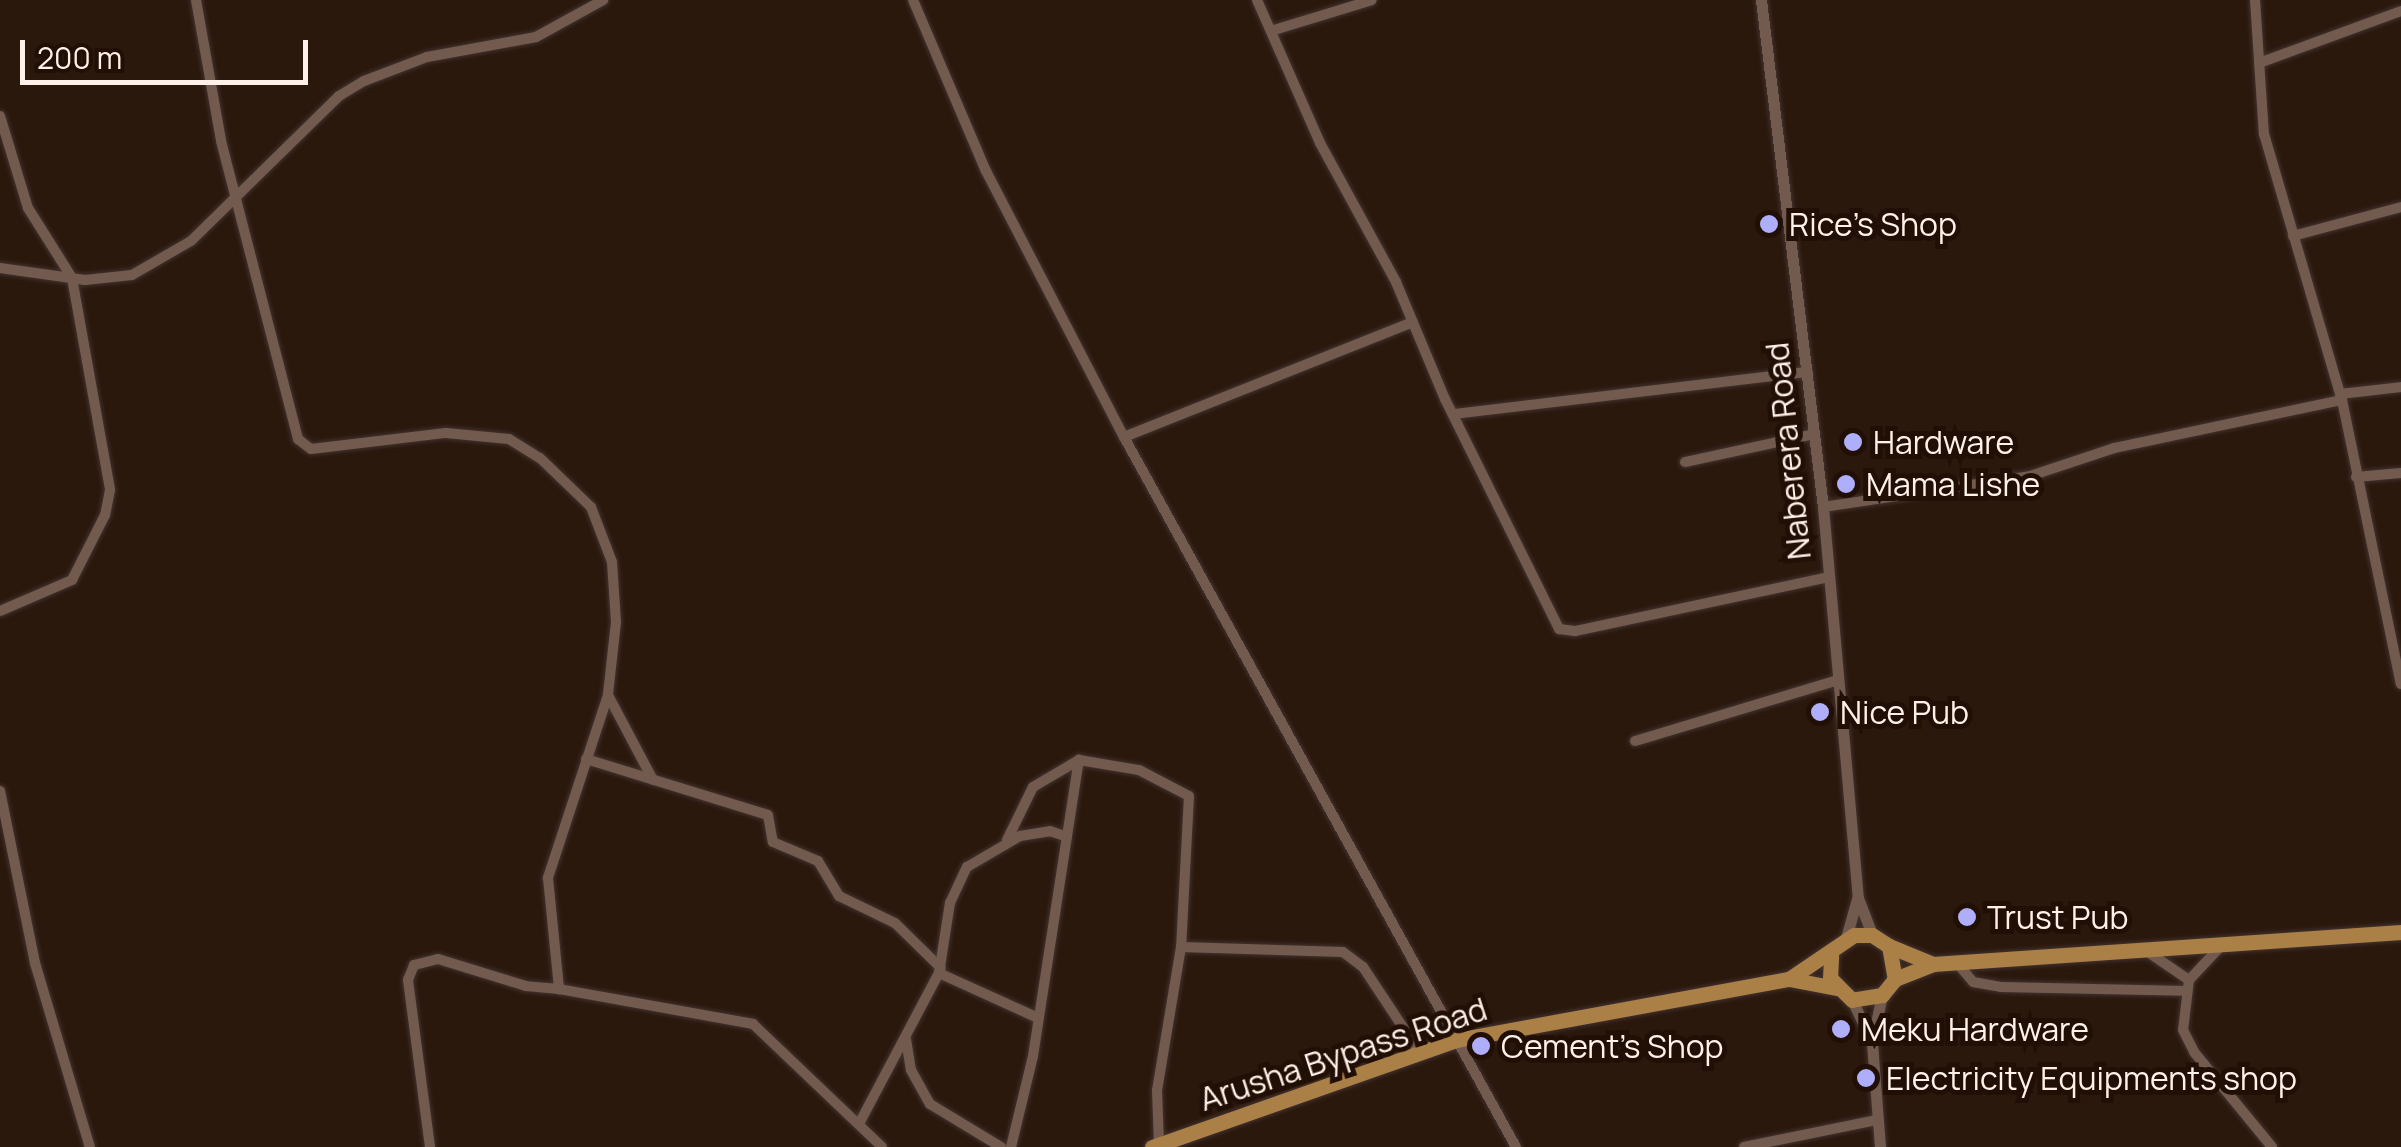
<!DOCTYPE html>
<html>
<head>
<meta charset="utf-8">
<style>
  body { margin:0 }
  #map { position:relative; width:2401px; height:1147px; overflow:hidden; background:#2b180d; font-family:Manrope,sans-serif }
  div>[style] { position:absolute }
  .roads { filter:drop-shadow(0 0 2px #42332f) drop-shadow(0 0 2px #42332f) }
  .minor>* { height:10px; margin:-5px; padding:0 5px; transform-origin:5px; border-radius:5px; background:#725b4e }
  .tertiary>* { height:11px; margin:-5.5px; padding:0 5.5px; transform-origin:5.5px; border-radius:5.5px; background:#725b4e }
  .primary>* { height:15px; margin:-7.5px; padding:0 7.5px; transform-origin:7.5px; border-radius:7.5px; background:#aa8047 }
  .dots>* { width:28px; height:28px; translate:-50% -50%; box-sizing:border-box; border:5px solid #210f05; border-radius:50% }
  span { translate:-50% -50%; white-space:nowrap; text-align:center; line-height:1.15; -webkit-text-stroke:10px #210f05; paint-order:stroke }
  .poi-label { font-size:32px; color:#fff1e9 }
  .left { translate:0 -50%; text-align:left }
  .street-label { font-size:32px; color:#fff1e9 }
  .scale { position:absolute; left:20px; top:40px; width:288px; height:45px; box-sizing:border-box; border:5px solid #fff1e9; border-top:0; padding-left:12px; font-size:30px; line-height:35px; white-space:nowrap; color:#fff1e9; -webkit-text-stroke:8px #210f05; paint-order:stroke }
</style>
</head>
<body>
<div id="map">
  <div class="roads">
    <div class="minor">
      <i style="left:196px;top:0;width:143px;rotate:79.9deg"></i>
      <i style="left:221px;top:141px;width:308px;rotate:75.5deg"></i>
      <i style="left:298px;top:439px;width:16px;rotate:38deg"></i>
      <i style="left:311px;top:449px;width:136px;rotate:-6.8deg"></i>
      <i style="left:446px;top:433px;width:63px;rotate:5.4deg"></i>
      <i style="left:509px;top:439px;width:36px;rotate:32deg"></i>
      <i style="left:540px;top:458px;width:71px;rotate:43.9deg"></i>
      <i style="left:591px;top:507px;width:59px;rotate:69.1deg"></i>
      <i style="left:612px;top:562px;width:60px;rotate:86.2deg"></i>
      <i style="left:616px;top:622px;width:73px;rotate:96.3deg"></i>
      <i style="left:608px;top:695px;width:193px;rotate:108.2deg"></i>
      <i style="left:548px;top:878px;width:112px;rotate:84.3deg"></i>
      <i style="left:559px;top:989px;width:33px;rotate:-175deg"></i>
      <i style="left:526px;top:986px;width:92px;rotate:-162.9deg"></i>
      <i style="left:438px;top:959px;width:25px;rotate:166deg"></i>
      <i style="left:414px;top:965px;width:16px;rotate:112deg"></i>
      <i style="left:408px;top:980px;width:168px;rotate:82.5deg"></i>
      <i style="left:913px;top:0;width:186px;rotate:66.9deg"></i>
      <i style="left:986px;top:171px;width:300px;rotate:62.6deg"></i>
      <i style="left:1124px;top:437px;width:811px;rotate:61.1deg"></i>
      <i style="left:1257px;top:0;width:156px;rotate:66.2deg"></i>
      <i style="left:1320px;top:143px;width:158px;rotate:61.3deg"></i>
      <i style="left:1396px;top:282px;width:127px;rotate:67.3deg"></i>
      <i style="left:1445px;top:399px;width:257px;rotate:63.6deg"></i>
      <i style="left:1559px;top:629px;width:16px;rotate:7deg"></i>
      <i style="left:1575px;top:631px;width:259px;rotate:-12deg"></i>
      <i style="left:2255px;top:0;width:134px;rotate:86.2deg"></i>
      <i style="left:2264px;top:134px;width:277px;rotate:73.7deg"></i>
      <i style="left:2342px;top:400px;width:290px;rotate:78.3deg"></i>
      <i style="left:1274px;top:30px;width:102px;rotate:-17deg"></i>
      <i style="left:2259px;top:63px;width:151px;rotate:-20.1deg"></i>
      <i style="left:0;top:116px;width:96px;rotate:73.1deg"></i>
      <i style="left:28px;top:208px;width:83px;rotate:57.8deg"></i>
      <i style="left:72px;top:278px;width:215px;rotate:79.8deg"></i>
      <i style="left:110px;top:490px;width:25px;rotate:101deg"></i>
      <i style="left:105px;top:515px;width:73px;rotate:116.9deg"></i>
      <i style="left:72px;top:580px;width:78px;rotate:156.7deg"></i>
      <i style="left:2293px;top:236px;width:112px;rotate:-15deg"></i>
      <i style="left:0;top:268px;width:86px;rotate:8deg"></i>
      <i style="left:85px;top:280px;width:47px;rotate:-6.1deg"></i>
      <i style="left:132px;top:275px;width:68px;rotate:-30deg"></i>
      <i style="left:191px;top:241px;width:207px;rotate:-44.4deg"></i>
      <i style="left:339px;top:96px;width:29px;rotate:-31deg"></i>
      <i style="left:364px;top:81px;width:67px;rotate:-20.9deg"></i>
      <i style="left:427px;top:57px;width:111px;rotate:-10.4deg"></i>
      <i style="left:536px;top:37px;width:77px;rotate:-28.9deg"></i>
      <i style="left:2340px;top:394px;width:61px;rotate:-6.5deg"></i>
      <i style="left:1454px;top:414px;width:356px;rotate:-6.8deg"></i>
      <i style="left:1124px;top:437px;width:311px;rotate:-21.7deg"></i>
      <i style="left:1685px;top:462px;width:133px;rotate:-12.2deg"></i>
      <i style="left:2356px;top:477px;width:45px;rotate:-5.1deg"></i>
      <i style="left:1823px;top:507px;width:209px;rotate:-8.5deg"></i>
      <i style="left:2030px;top:476px;width:89px;rotate:-18.4deg"></i>
      <i style="left:2114px;top:448px;width:233px;rotate:-11.9deg"></i>
      <i style="left:608px;top:695px;width:96px;rotate:62.1deg"></i>
      <i style="left:1635px;top:741px;width:212px;rotate:-16.7deg"></i>
      <i style="left:586px;top:759px;width:190px;rotate:17.1deg"></i>
      <i style="left:768px;top:815px;width:27px;rotate:80deg"></i>
      <i style="left:773px;top:842px;width:49px;rotate:22.9deg"></i>
      <i style="left:818px;top:861px;width:41px;rotate:59deg"></i>
      <i style="left:839px;top:896px;width:62px;rotate:25.7deg"></i>
      <i style="left:895px;top:923px;width:64px;rotate:44.4deg"></i>
      <i style="left:0;top:791px;width:176px;rotate:78.5deg"></i>
      <i style="left:35px;top:963px;width:192px;rotate:73.4deg"></i>
      <i style="left:1007px;top:840px;width:59px;rotate:-63.9deg"></i>
      <i style="left:1033px;top:787px;width:53px;rotate:-30.4deg"></i>
      <i style="left:1079px;top:760px;width:61px;rotate:9.5deg"></i>
      <i style="left:1139px;top:770px;width:56px;rotate:27.5deg"></i>
      <i style="left:1189px;top:796px;width:151px;rotate:93deg"></i>
      <i style="left:1181px;top:947px;width:145px;rotate:99.5deg"></i>
      <i style="left:1157px;top:1090px;width:54px;rotate:87.9deg"></i>
      <i style="left:1181px;top:947px;width:162px;rotate:1.8deg"></i>
      <i style="left:1343px;top:952px;width:25px;rotate:37deg"></i>
      <i style="left:1363px;top:967px;width:103px;rotate:56.5deg"></i>
      <i style="left:2220px;top:947px;width:45px;rotate:133.2deg"></i>
      <i style="left:2189px;top:980px;width:50px;rotate:96.8deg"></i>
      <i style="left:2183px;top:1030px;width:25px;rotate:63deg"></i>
      <i style="left:2194px;top:1052px;width:123px;rotate:50.6deg"></i>
      <i style="left:2145px;top:950px;width:53px;rotate:34.3deg"></i>
      <i style="left:1958px;top:964px;width:23px;rotate:50deg"></i>
      <i style="left:1973px;top:982px;width:28px;rotate:10deg"></i>
      <i style="left:2001px;top:987px;width:185px;rotate:1.2deg"></i>
      <i style="left:939px;top:973px;width:109px;rotate:24.4deg"></i>
      <i style="left:559px;top:989px;width:197px;rotate:10.2deg"></i>
      <i style="left:753px;top:1024px;width:178px;rotate:43.6deg"></i>
      <i style="left:906px;top:1039px;width:31px;rotate:81deg"></i>
      <i style="left:911px;top:1070px;width:39px;rotate:61deg"></i>
      <i style="left:930px;top:1104px;width:83px;rotate:31.2deg"></i>
      <i style="left:860px;top:1122px;width:169px;rotate:-62.1deg"></i>
      <i style="left:939px;top:973px;width:71px;rotate:-81.1deg"></i>
      <i style="left:950px;top:903px;width:40px;rotate:-65deg"></i>
      <i style="left:967px;top:867px;width:61px;rotate:-30.3deg"></i>
      <i style="left:1020px;top:836px;width:30px;rotate:-9deg"></i>
      <i style="left:1050px;top:831px;width:18px;rotate:19deg"></i>
      <i style="left:1011px;top:1147px;width:94px;rotate:-76.4deg"></i>
      <i style="left:1033px;top:1056px;width:300px;rotate:-81.2deg"></i>
      <i style="left:1744px;top:1147px;width:136px;rotate:-11.5deg"></i>
    </div>
    <div class="tertiary">
      <i style="left:1761px;top:0;width:511px;rotate:83.03deg"></i>
      <i style="left:1823px;top:507px;width:393px;rotate:84.9deg"></i>
      <i style="left:1858px;top:898px;width:40px;rotate:69deg"></i>
      <i style="left:1846px;top:938px;width:41px;rotate:-74.2deg"></i>
      <i style="left:1852px;top:1000px;width:47px;rotate:64.5deg"></i>
      <i style="left:1880px;top:1147px;width:105px;rotate:-94.4deg"></i>
      <i style="left:1872px;top:1042px;width:48px;rotate:-78deg"></i>
    </div>
    <div class="primary">
      <i style="left:1889px;top:946px;width:48px;rotate:22.2deg"></i>
      <i style="left:1789px;top:979px;width:48px;rotate:10.8deg"></i>
      <i style="left:1895px;top:979px;width:41px;rotate:-21.5deg"></i>
      <i style="left:1933px;top:964px;width:469px;rotate:-3.9deg"></i>
      <i style="left:1152px;top:1147px;width:322px;rotate:-19.4deg"></i>
      <i style="left:1456px;top:1040px;width:339px;rotate:-10.4deg"></i>
      <i style="left:1789px;top:979px;width:78px;rotate:-34.1deg"></i>
      <i style="left:1854px;top:935px;width:18px"></i>
      <i style="left:1872px;top:935px;width:20px;rotate:33deg"></i>
      <i style="left:1889px;top:946px;width:34px;rotate:80deg"></i>
      <i style="left:1895px;top:979px;width:21px;rotate:129deg"></i>
      <i style="left:1882px;top:995px;width:30px;rotate:171deg"></i>
      <i style="left:1852px;top:1000px;width:31px;rotate:-135deg"></i>
      <i style="left:1830px;top:978px;width:22px;rotate:-87deg"></i>
    </div>
  </div>
  <div class="dots">
    <i style="left:1769px;top:224px;background:#afaefa"></i>
    <i style="left:1853px;top:442px;background:#afaefa"></i>
    <i style="left:1846px;top:484px;background:#afaefa"></i>
    <i style="left:1820px;top:712px;background:#afaefa"></i>
    <i style="left:1967px;top:917px;background:#afaefa"></i>
    <i style="left:1841px;top:1029px;background:#afaefa"></i>
    <i style="left:1481px;top:1046px;background:#afaefa"></i>
    <i style="left:1866px;top:1078px;background:#afaefa"></i>
  </div>
  <div class="poi-label">
    <span class="left" style="left:1789px;top:224px">Rice's Shop</span>
    <span class="left" style="left:1873px;top:442px">Hardware</span>
    <span class="left" style="left:1866px;top:484px">Mama Lishe</span>
    <span class="left" style="left:1840px;top:712px">Nice Pub</span>
    <span class="left" style="left:1987px;top:917px">Trust Pub</span>
    <span class="left" style="left:1861px;top:1029px">Meku Hardware</span>
    <span class="left" style="left:1501px;top:1046px">Cement's Shop</span>
    <span class="left" style="left:1886px;top:1078px">Electricity Equipments shop</span>
  </div>
  <div class="street-label">
    <span style="left:1788px;top:451px;rotate:-96deg">Naberera Road</span>
    <span style="left:1343px;top:1054px;rotate:-18deg">Arusha Bypass Road</span>
  </div>
  <div class="scale">200 m</div>
</div>
</body>
</html>
